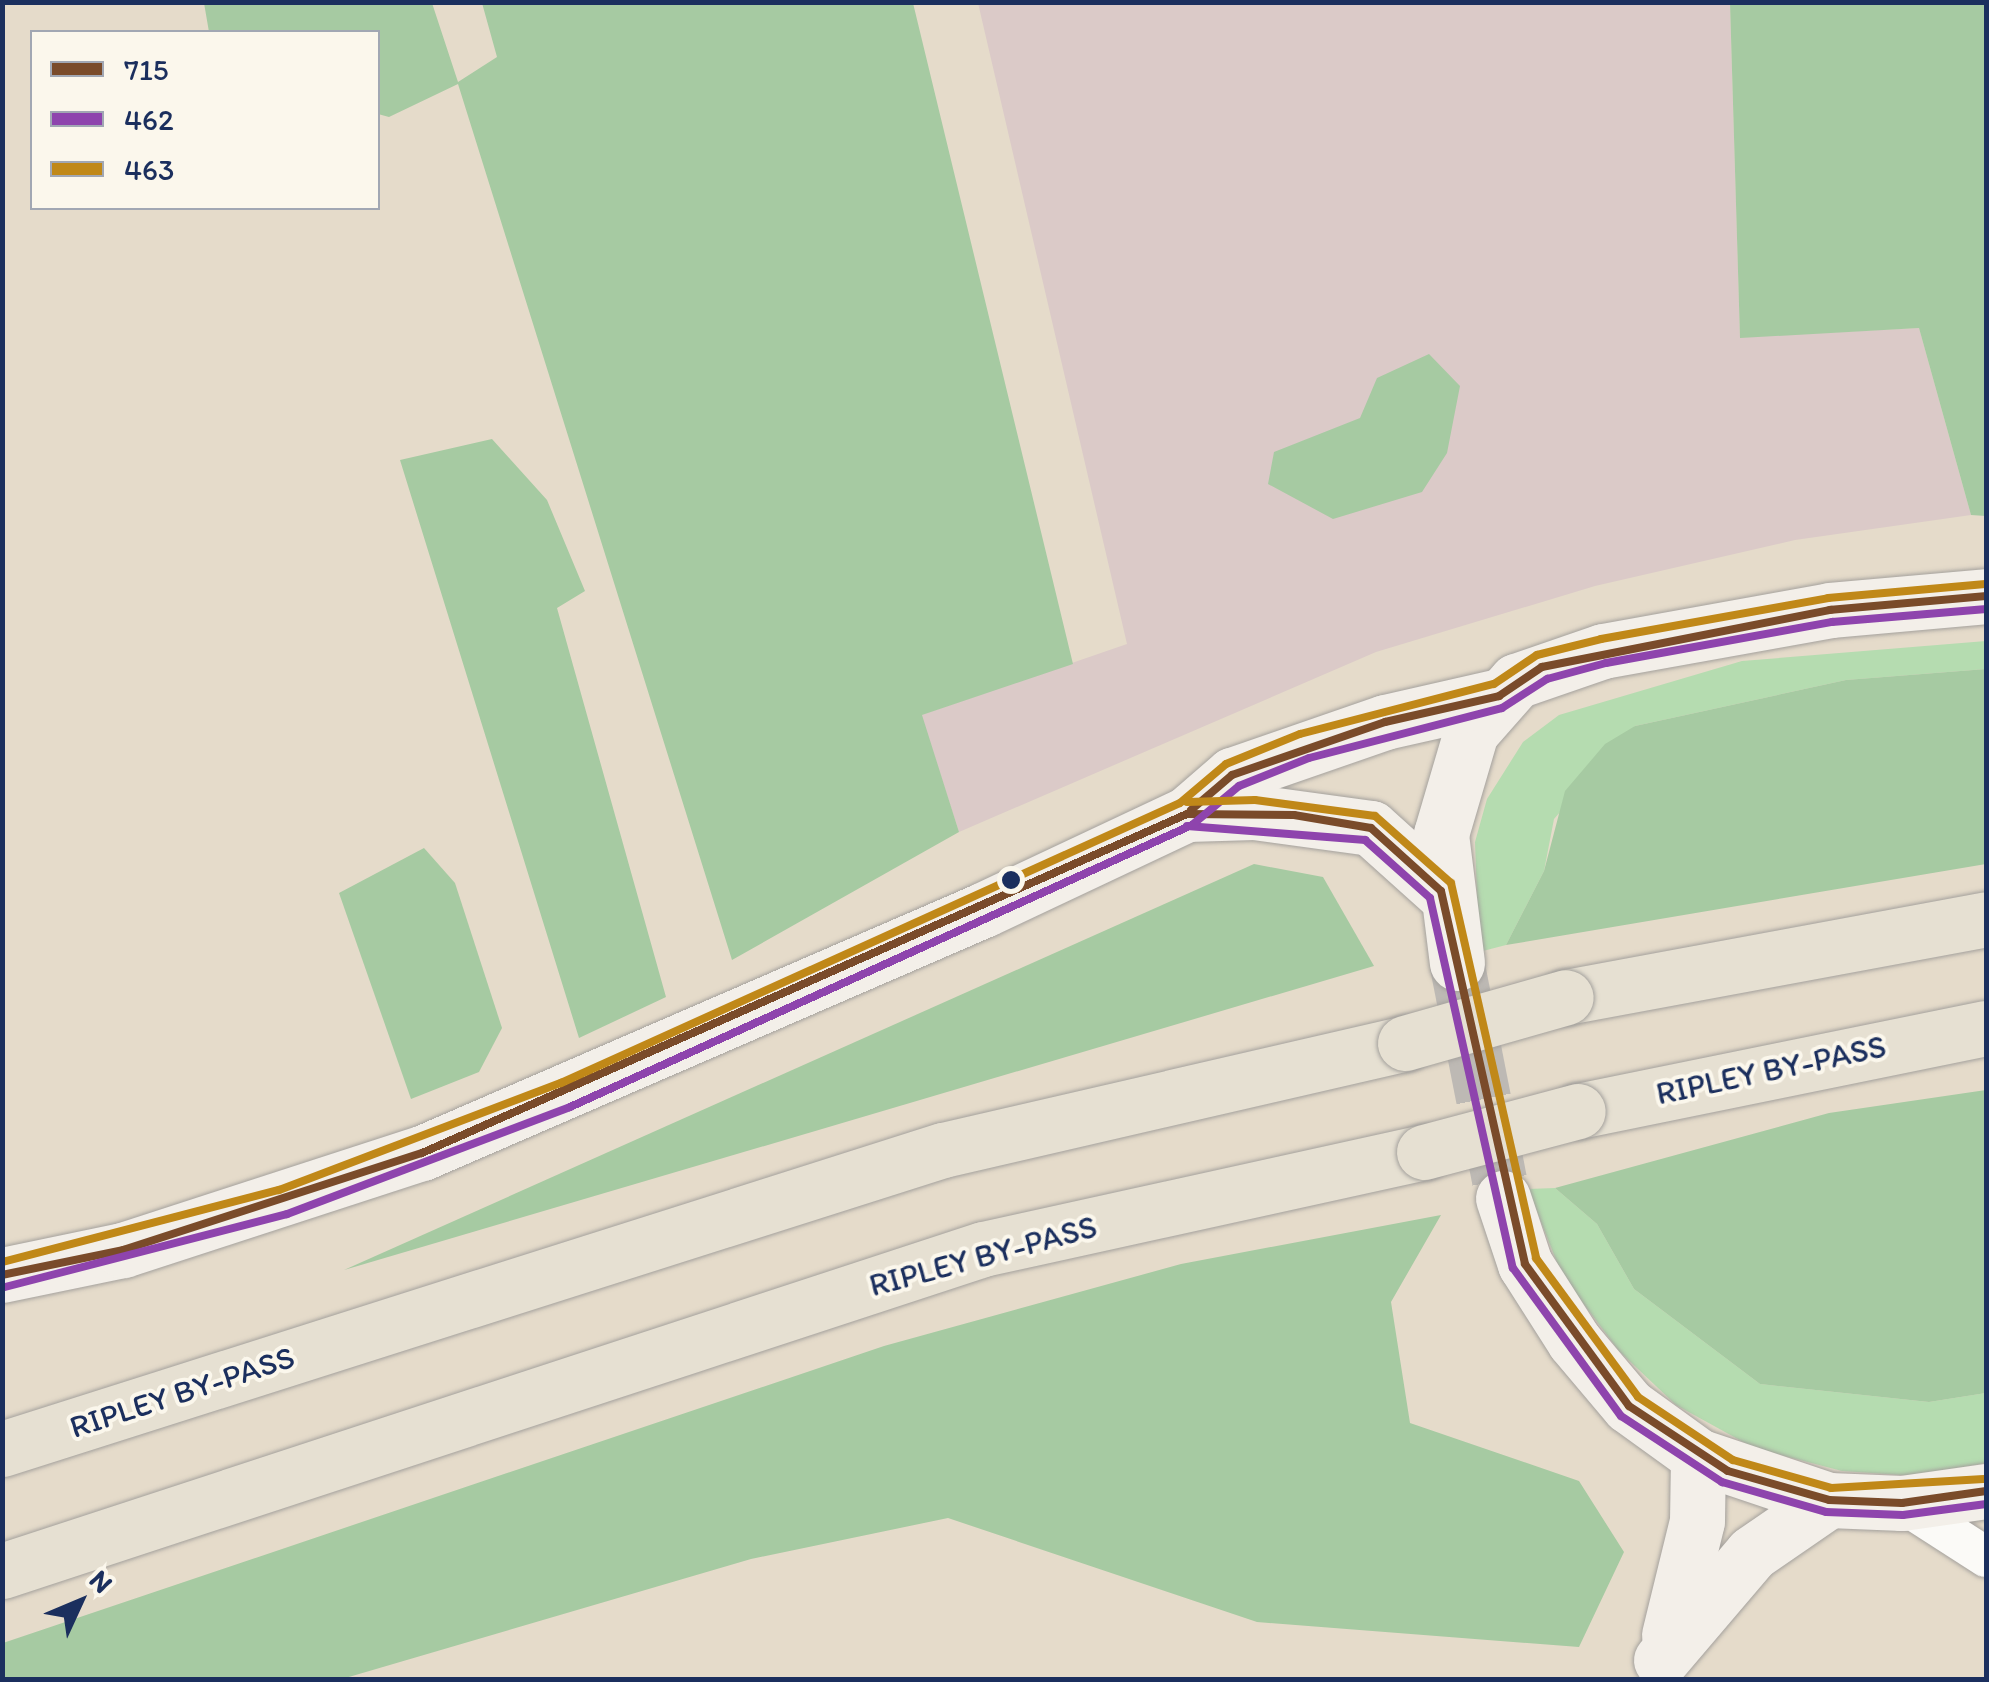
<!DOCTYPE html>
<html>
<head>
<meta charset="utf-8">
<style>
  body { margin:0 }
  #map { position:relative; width:1989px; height:1682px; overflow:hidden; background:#e5dbca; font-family:Itim,sans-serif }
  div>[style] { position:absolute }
  .industrial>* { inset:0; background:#dbcac8 }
  .green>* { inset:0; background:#b5dcb0 }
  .forest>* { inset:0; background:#a6caa2 }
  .secondary-tunnel>* { height:55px; margin-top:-27.5px; transform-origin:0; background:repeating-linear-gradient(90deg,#bdb9b4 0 55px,transparent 0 83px) }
  .roads { filter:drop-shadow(0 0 2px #a4a19d) drop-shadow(0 0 2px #a4a19d) }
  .street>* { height:40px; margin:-20px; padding:0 20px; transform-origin:20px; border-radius:20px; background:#fbfaf7 }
  .secondary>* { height:55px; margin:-27.5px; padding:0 27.5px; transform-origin:27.5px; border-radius:27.5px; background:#f3efe9 }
  .highway>* { height:55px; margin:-27.5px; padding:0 27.5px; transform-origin:27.5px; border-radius:27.5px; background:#e6e0d2 }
  .bridges { filter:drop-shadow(0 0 2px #a4a19d) drop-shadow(0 0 2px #a4a19d) }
  .highway-bridge>* { height:55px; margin:-27.5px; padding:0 27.5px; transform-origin:27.5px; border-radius:27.5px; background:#e6e0d2 }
  .bus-1>* { height:8px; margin:-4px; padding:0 4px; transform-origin:4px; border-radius:4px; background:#7a4b2a }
  .bus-2>* { height:8px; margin:-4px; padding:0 4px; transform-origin:4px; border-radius:4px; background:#8e44ad }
  .bus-3>* { height:8px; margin:-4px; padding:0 4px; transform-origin:4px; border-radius:4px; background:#c08818 }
  .dots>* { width:28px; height:28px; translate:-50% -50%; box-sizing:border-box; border:5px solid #fbf7ec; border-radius:50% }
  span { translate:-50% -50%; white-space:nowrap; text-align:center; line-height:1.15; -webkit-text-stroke:8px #fbf7ec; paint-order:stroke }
  .street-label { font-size:32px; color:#1b2f5e }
  .frame { position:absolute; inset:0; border:5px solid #1b2f5e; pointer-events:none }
  .legend { position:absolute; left:30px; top:30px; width:350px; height:180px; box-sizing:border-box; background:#fbf7ec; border:2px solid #a1a7b3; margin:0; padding:12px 18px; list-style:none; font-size:30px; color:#1b2f5e }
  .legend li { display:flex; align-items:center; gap:20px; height:50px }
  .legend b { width:50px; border:2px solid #a1a7b3 }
  .north { position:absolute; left:30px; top:1552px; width:100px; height:100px; -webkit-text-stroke:8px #fbf7ec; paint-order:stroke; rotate:46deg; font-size:28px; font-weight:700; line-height:40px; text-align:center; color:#1b2f5e }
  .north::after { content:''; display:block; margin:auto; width:35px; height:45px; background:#1b2f5e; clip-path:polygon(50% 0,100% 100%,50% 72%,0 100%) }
</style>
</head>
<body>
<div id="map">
  <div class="industrial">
    <i style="clip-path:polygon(978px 3px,1730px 3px,1740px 337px,1919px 328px,1971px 515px,1795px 540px,1595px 586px,1376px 652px,959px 832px,921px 715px,1127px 644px)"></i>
  </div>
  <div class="green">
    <i style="clip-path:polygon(1986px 641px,1986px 669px,1846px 680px,1635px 726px,1554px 819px,1544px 871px,1506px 945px,1479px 952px,1475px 842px,1487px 799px,1523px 742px,1559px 715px,1742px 661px)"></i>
    <i style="clip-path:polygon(1555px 1188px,1597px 1224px,1634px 1289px,1760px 1384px,1929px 1402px,1986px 1393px,1986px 1463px,1915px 1476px,1842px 1471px,1754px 1448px,1676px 1405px,1619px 1351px,1562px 1275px,1528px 1189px)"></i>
  </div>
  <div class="forest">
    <i style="clip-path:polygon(204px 3px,432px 3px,458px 82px,497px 57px,482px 3px,913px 3px,1073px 664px,922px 715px,959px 832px,732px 960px,458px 84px,389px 117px,378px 114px,378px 32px,209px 32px)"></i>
    <i style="clip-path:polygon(1730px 3px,1986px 3px,1986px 516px,1971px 515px,1919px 328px,1740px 338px)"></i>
    <i style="clip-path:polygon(1429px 354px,1460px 386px,1447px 453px,1422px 492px,1333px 519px,1268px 484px,1274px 452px,1360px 418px,1377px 378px)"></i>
    <i style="clip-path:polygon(492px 439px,547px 500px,585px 591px,557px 608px,666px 997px,579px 1038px,400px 460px)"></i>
    <i style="clip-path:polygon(1986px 669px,1986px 864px,1506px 945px,1544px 871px,1565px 791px,1605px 744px,1635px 726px,1846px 680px)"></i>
    <i style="clip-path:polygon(424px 848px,455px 883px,502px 1028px,479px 1072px,411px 1099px,339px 893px)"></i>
    <i style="clip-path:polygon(1254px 864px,1323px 877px,1374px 966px,344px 1270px)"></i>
    <i style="clip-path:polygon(1986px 1090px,1986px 1393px,1929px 1402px,1760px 1384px,1634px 1289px,1597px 1224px,1555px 1188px,1829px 1113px)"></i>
    <i style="clip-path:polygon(1441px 1215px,1391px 1302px,1410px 1423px,1579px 1481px,1624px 1552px,1579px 1647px,1257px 1622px,948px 1518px,751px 1559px,342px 1679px,3px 1679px,3px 1643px,884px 1346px,1181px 1264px)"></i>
  </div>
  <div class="secondary-tunnel">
    <i style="left:1457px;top:963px;width:239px;rotate:78.9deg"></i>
  </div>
  <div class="roads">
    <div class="street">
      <i style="left:1902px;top:1503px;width:100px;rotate:32.7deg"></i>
    </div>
    <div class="secondary">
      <i style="left:1187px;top:814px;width:67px;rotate:-1.7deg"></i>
      <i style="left:1254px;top:812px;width:118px;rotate:7.8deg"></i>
      <i style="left:1371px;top:828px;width:94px;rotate:42deg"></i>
      <i style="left:1457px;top:963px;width:130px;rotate:-97.1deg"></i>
      <i style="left:1441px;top:834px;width:106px;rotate:-73.6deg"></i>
      <i style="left:1471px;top:732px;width:68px;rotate:-48.6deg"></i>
      <i style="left:1516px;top:681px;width:92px;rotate:-19deg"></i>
      <i style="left:1603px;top:651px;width:231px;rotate:-10.2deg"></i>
      <i style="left:1830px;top:610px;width:157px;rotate:-5.1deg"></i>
      <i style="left:1503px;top:1198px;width:70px;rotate:71.6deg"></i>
      <i style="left:1525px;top:1264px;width:91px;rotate:57.5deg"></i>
      <i style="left:1574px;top:1341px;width:85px;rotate:49.8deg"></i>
      <i style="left:1629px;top:1406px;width:85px;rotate:35.9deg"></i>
      <i style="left:1698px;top:1456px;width:138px;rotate:18.6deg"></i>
      <i style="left:1829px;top:1500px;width:73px;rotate:2.4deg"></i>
      <i style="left:1902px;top:1503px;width:85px;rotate:-8.1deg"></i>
      <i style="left:2px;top:1275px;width:124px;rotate:-11.7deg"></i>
      <i style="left:123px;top:1250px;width:314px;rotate:-18deg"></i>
      <i style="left:422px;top:1153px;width:611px;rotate:-23.42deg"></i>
      <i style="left:983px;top:910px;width:225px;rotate:-25.2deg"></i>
      <i style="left:1187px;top:814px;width:60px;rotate:-40.9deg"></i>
      <i style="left:1232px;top:775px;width:162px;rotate:-19.1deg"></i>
      <i style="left:1385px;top:722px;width:117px;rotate:-12.8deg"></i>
      <i style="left:1669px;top:1635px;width:117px;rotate:-76.2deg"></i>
      <i style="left:1697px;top:1521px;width:65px;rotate:-89.1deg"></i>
      <i style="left:1661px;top:1660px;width:140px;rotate:-49.6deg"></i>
      <i style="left:1752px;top:1553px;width:93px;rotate:-34.5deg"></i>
    </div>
    <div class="highway">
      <i style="left:1566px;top:997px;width:427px;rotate:-10.5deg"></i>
      <i style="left:1578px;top:1111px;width:416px;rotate:-11.5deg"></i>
      <i style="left:2px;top:1449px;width:987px;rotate:-17.63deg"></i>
      <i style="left:943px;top:1150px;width:474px;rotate:-13deg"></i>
      <i style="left:2px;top:1571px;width:1032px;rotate:-18.17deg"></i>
      <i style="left:983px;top:1249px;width:452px;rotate:-12.4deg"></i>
    </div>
  </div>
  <div class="bridges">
    <div class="highway-bridge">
      <i style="left:1405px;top:1043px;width:167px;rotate:-15.9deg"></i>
      <i style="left:1424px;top:1152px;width:159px;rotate:-14.9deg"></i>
    </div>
  </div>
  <div class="bus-1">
    <i style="left:1191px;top:810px;width:54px;rotate:-40.5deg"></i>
    <i style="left:1232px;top:775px;width:162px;rotate:-19.1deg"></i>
    <i style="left:1385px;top:722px;width:117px;rotate:-12.8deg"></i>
    <i style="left:1499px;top:696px;width:52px;rotate:-34deg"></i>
    <i style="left:1542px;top:667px;width:294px;rotate:-11.2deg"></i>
    <i style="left:1830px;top:610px;width:157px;rotate:-5.1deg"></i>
    <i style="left:2px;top:1275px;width:124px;rotate:-11.7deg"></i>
    <i style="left:123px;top:1250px;width:314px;rotate:-18deg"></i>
    <i style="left:422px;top:1153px;width:837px;rotate:-23.9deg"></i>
    <i style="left:1187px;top:814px;width:107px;rotate:0.5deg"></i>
    <i style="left:1294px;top:815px;width:78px;rotate:9.6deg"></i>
    <i style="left:1371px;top:828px;width:94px;rotate:42deg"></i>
    <i style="left:1441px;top:891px;width:382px;rotate:77.3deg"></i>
    <i style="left:1525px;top:1264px;width:176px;rotate:53.8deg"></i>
    <i style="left:1629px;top:1406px;width:118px;rotate:33.3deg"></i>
    <i style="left:1728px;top:1471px;width:105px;rotate:16deg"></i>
    <i style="left:1829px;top:1500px;width:73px;rotate:2.4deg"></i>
    <i style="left:1902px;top:1503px;width:85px;rotate:-8.1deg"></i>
  </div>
  <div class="bus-2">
    <i style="left:1187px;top:826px;width:179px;rotate:4.5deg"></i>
    <i style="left:1365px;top:840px;width:87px;rotate:41.7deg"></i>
    <i style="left:1430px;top:898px;width:379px;rotate:77.4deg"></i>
    <i style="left:1513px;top:1268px;width:183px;rotate:53.9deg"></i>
    <i style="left:1621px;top:1416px;width:121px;rotate:33.2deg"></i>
    <i style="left:1722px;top:1482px;width:108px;rotate:16.1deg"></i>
    <i style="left:1826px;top:1512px;width:77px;rotate:2.2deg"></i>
    <i style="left:1903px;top:1515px;width:84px;rotate:-7.5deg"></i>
    <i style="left:5px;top:1287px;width:291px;rotate:-14.5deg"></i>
    <i style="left:287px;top:1214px;width:303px;rotate:-20.7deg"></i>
    <i style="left:570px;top:1107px;width:683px;rotate:-24.39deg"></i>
    <i style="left:1192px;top:825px;width:61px;rotate:-39.7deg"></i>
    <i style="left:1239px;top:786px;width:75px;rotate:-21.8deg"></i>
    <i style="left:1309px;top:758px;width:199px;rotate:-14.5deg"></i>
    <i style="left:1502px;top:708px;width:54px;rotate:-32.8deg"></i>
    <i style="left:1547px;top:679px;width:61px;rotate:-15.2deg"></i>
    <i style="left:1606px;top:663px;width:230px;rotate:-10.3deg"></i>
    <i style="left:1832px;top:622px;width:155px;rotate:-4.8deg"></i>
  </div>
  <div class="bus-3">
    <i style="left:1187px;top:802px;width:68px;rotate:-1.7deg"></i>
    <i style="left:1255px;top:800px;width:121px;rotate:7.6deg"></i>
    <i style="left:1375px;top:816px;width:101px;rotate:41.4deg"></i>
    <i style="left:1451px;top:883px;width:385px;rotate:77.2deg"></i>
    <i style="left:1536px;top:1258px;width:172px;rotate:53.7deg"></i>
    <i style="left:1638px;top:1397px;width:114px;rotate:33.6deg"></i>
    <i style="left:1733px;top:1460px;width:102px;rotate:15.9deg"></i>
    <i style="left:1831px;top:1488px;width:153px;rotate:-3.4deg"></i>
    <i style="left:2px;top:1262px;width:286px;rotate:-14.6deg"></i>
    <i style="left:279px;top:1190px;width:302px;rotate:-20.8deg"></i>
    <i style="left:561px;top:1083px;width:679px;rotate:-24.34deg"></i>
    <i style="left:1180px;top:803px;width:60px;rotate:-40.3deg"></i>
    <i style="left:1226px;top:764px;width:80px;rotate:-22.1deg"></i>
    <i style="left:1300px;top:734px;width:200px;rotate:-14.5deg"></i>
    <i style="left:1494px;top:684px;width:52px;rotate:-34deg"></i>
    <i style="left:1537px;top:655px;width:66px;rotate:-14deg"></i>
    <i style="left:1601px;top:639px;width:231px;rotate:-10.2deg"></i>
    <i style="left:1828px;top:598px;width:158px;rotate:-5.1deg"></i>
  </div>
  <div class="dots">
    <i style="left:1011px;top:880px;background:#1b2f5e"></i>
  </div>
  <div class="street-label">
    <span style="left:1771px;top:1070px;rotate:-12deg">RIPLEY BY-PASS</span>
    <span style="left:983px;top:1256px;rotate:-15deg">RIPLEY BY-PASS</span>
    <span style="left:182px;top:1392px;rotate:-18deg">RIPLEY BY-PASS</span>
  </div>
  <div class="frame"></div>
  <ul class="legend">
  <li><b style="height:12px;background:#7a4b2a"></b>715</li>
  <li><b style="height:12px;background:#8e44ad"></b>462</li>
  <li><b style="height:12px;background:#c08818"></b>463</li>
  </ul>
  <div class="north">N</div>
</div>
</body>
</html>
